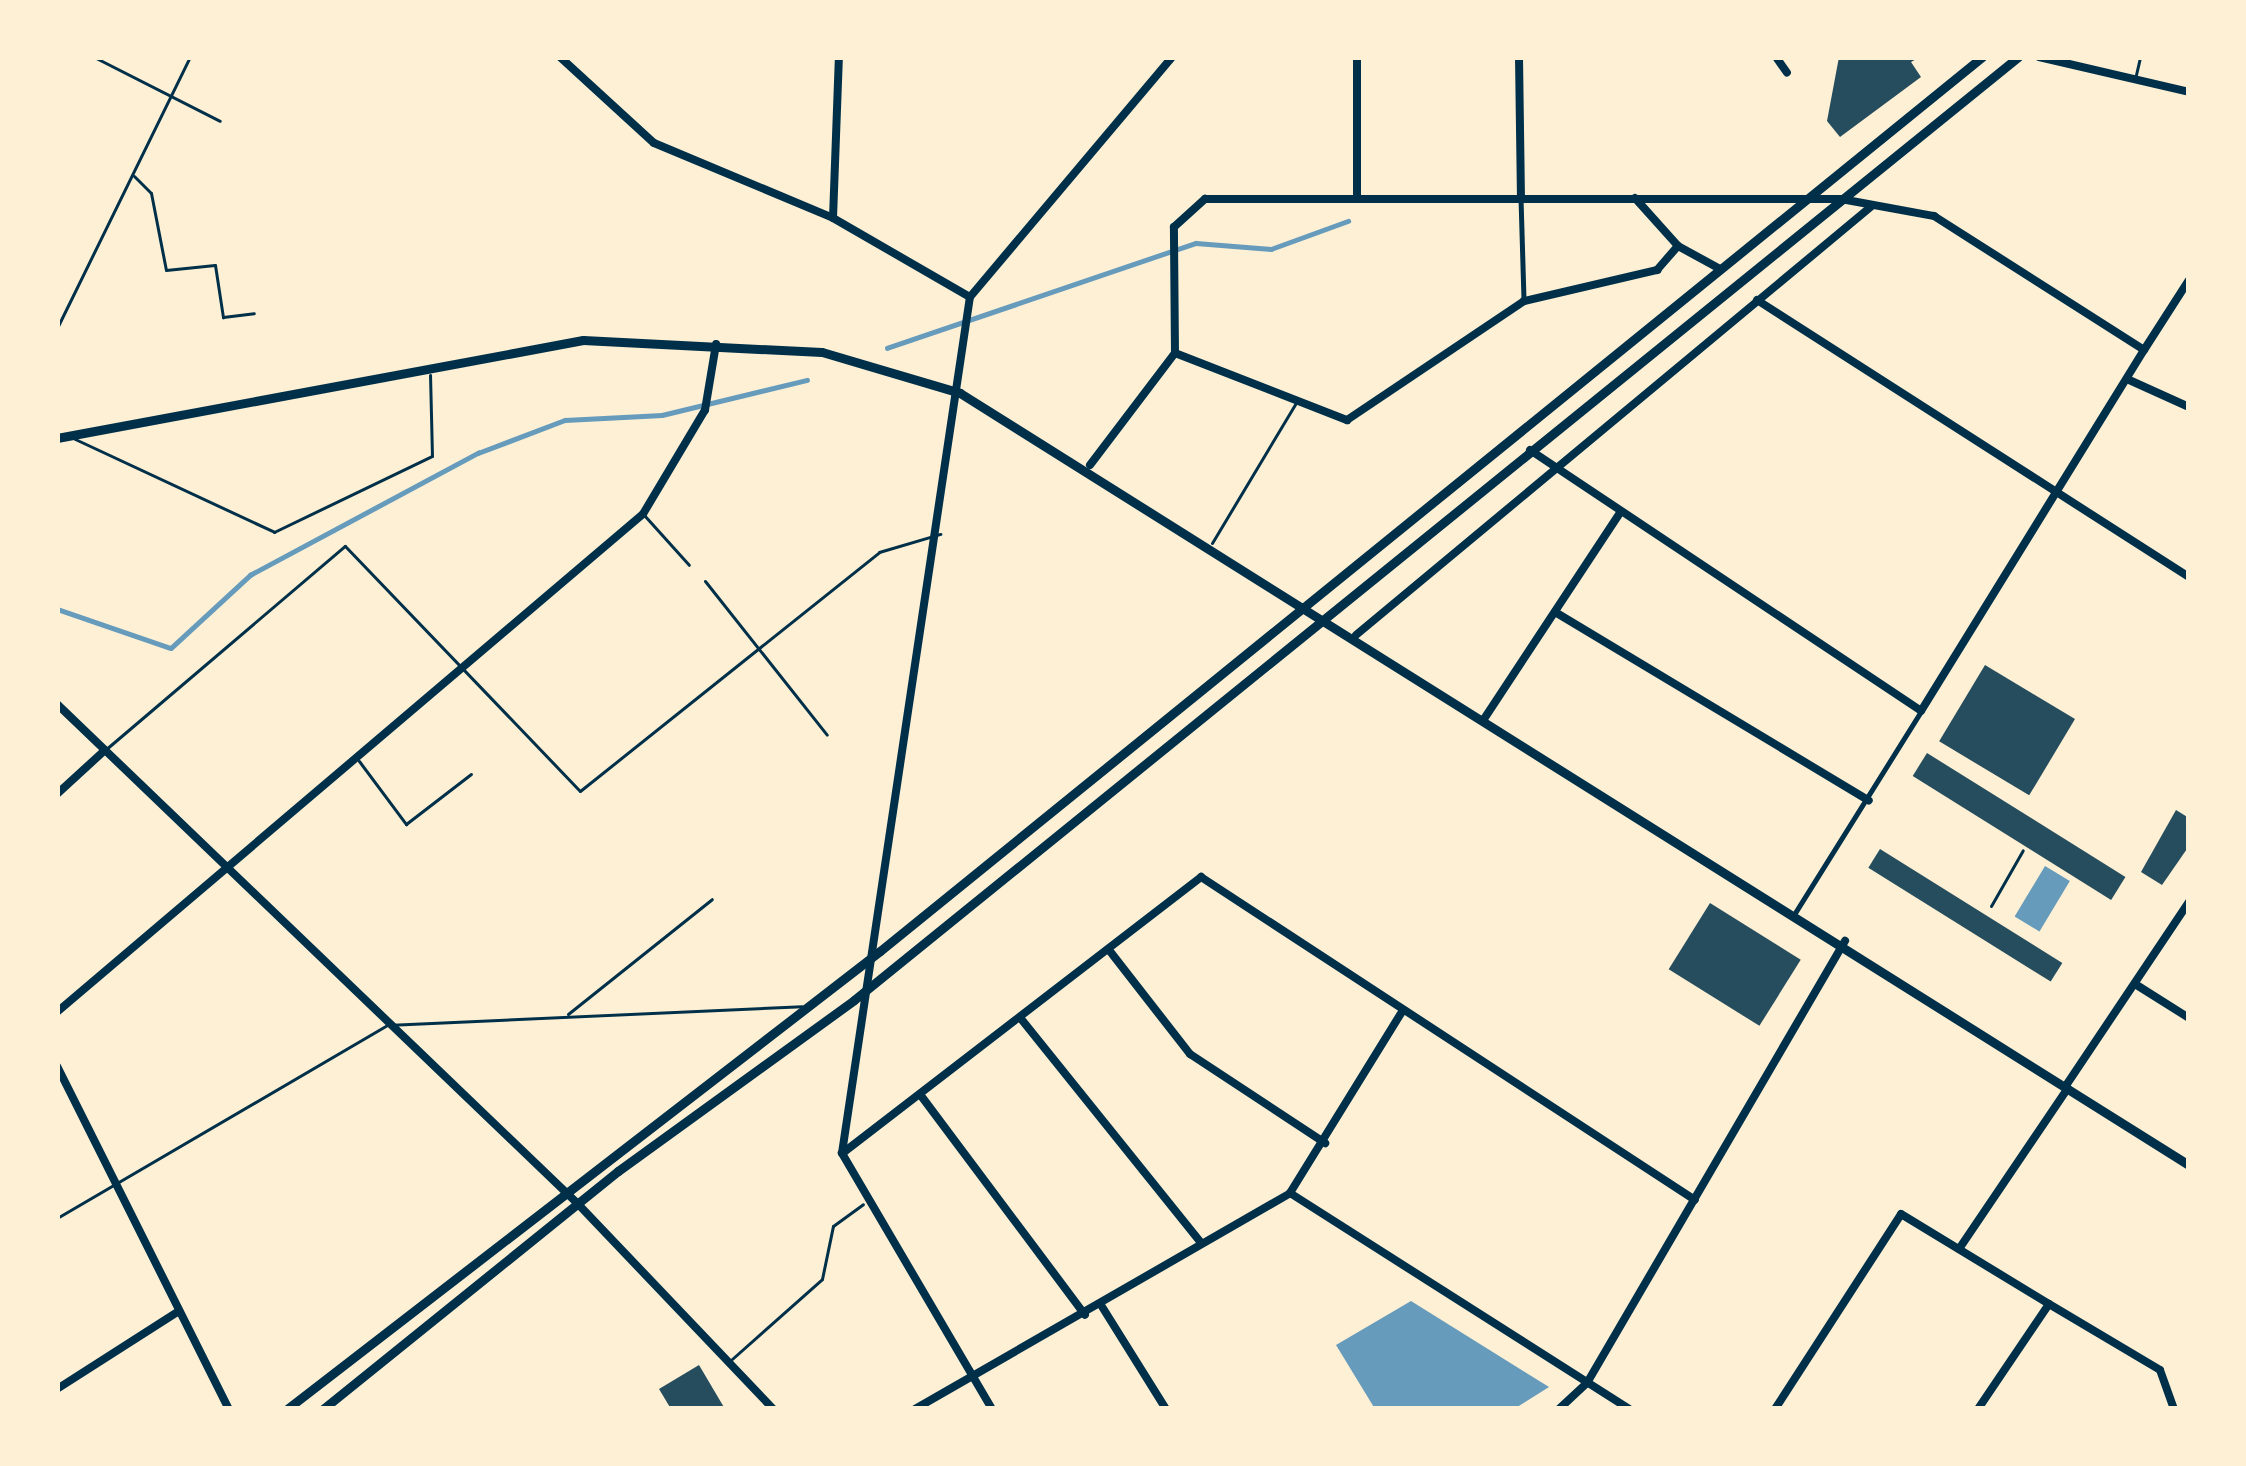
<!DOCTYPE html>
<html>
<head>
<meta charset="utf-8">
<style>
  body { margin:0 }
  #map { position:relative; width:2246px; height:1466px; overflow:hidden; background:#fdf0d5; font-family:Signika,sans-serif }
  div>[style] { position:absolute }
  .water>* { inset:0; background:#669bbc; transform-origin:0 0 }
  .stream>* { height:4.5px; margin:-2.25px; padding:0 2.25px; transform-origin:2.25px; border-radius:2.25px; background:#669bbc }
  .building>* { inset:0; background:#264d5e; transform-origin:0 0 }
  .path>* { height:3px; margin:-1.5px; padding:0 1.5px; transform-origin:1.5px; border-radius:1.5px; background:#003049 }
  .service>* { height:3px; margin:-1.5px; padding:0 1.5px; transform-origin:1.5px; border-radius:1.5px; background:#003049 }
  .pedestrian>* { height:4.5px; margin:-2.25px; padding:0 2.25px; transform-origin:2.25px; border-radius:2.25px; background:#003049 }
  .minor>* { height:8px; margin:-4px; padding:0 4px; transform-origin:4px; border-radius:4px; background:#003049 }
  .tertiary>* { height:9px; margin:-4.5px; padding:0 4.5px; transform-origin:4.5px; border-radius:4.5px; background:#003049 }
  span { translate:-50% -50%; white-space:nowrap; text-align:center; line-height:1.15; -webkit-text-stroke:12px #fdf0d5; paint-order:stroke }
  .frame { position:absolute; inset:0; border:60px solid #fdf0d5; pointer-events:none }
</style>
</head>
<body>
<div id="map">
  <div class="water">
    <i style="left:2045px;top:866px;width:29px;height:59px;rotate:31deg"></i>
    <i style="clip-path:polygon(1411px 1301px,1549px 1387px,1514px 1409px,1375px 1409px,1336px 1345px)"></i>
  </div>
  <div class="stream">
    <i style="left:887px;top:348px;width:326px;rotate:-18.8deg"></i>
    <i style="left:1196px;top:243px;width:75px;rotate:4.6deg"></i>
    <i style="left:1271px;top:249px;width:82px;rotate:-20deg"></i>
    <i style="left:57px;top:609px;width:120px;rotate:18.9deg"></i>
    <i style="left:171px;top:648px;width:108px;rotate:-42.7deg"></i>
    <i style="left:250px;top:575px;width:259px;rotate:-28.2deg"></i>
    <i style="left:478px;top:453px;width:93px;rotate:-20.8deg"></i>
    <i style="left:565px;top:420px;width:97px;rotate:-3deg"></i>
    <i style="left:662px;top:415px;width:149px;rotate:-13.6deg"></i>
  </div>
  <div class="building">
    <i style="clip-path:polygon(1839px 57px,1920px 57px,1911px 62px,1921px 77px,1840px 137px,1827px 121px)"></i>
    <i style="left:1985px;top:665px;width:105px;height:89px;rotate:31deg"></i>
    <i style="left:1927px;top:753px;width:234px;height:27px;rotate:32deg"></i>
    <i style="clip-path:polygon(2176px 810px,2189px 818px,2189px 846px,2162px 885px,2141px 872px)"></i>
    <i style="left:1880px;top:849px;width:215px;height:22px;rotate:32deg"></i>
    <i style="left:1710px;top:903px;width:107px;height:78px;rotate:32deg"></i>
    <i style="clip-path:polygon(699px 1365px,725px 1409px,671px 1409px,659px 1389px)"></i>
  </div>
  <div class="path">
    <i style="left:1991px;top:906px;width:64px;rotate:-60.3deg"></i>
  </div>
  <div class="service">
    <i style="left:94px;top:57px;width:141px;rotate:26.9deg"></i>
    <i style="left:2135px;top:79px;width:23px;rotate:-77deg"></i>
    <i style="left:134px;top:176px;width:24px;rotate:45deg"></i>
    <i style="left:151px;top:193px;width:78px;rotate:79deg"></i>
    <i style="left:166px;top:270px;width:49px;rotate:-5.8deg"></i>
    <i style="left:215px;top:265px;width:53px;rotate:81.3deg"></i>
    <i style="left:223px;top:317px;width:31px;rotate:-7deg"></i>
    <i style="left:57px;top:328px;width:302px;rotate:-63.9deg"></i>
    <i style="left:75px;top:439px;width:220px;rotate:25deg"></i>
    <i style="left:274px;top:532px;width:175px;rotate:-25.7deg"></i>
    <i style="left:432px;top:456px;width:81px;rotate:-91.4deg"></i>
    <i style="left:644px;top:515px;width:67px;rotate:48deg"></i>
    <i style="left:1212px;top:543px;width:165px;rotate:-59.1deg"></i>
    <i style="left:705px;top:581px;width:196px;rotate:51.6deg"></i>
    <i style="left:105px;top:750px;width:315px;rotate:-40.4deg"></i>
    <i style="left:345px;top:546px;width:339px;rotate:46.2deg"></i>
    <i style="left:580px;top:791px;width:383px;rotate:-38.6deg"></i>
    <i style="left:879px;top:552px;width:64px;rotate:-16.4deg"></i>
    <i style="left:359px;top:761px;width:79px;rotate:53.3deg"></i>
    <i style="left:406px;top:824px;width:82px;rotate:-37.6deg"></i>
    <i style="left:568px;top:1014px;width:184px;rotate:-38.6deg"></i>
    <i style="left:57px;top:1218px;width:382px;rotate:-30.3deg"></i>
    <i style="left:387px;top:1025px;width:415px;rotate:-2.6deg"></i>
    <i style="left:732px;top:1359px;width:120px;rotate:-41.6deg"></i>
    <i style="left:822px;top:1279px;width:54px;rotate:-78.3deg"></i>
    <i style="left:833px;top:1226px;width:37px;rotate:-36deg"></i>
  </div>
  <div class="pedestrian">
    <i style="left:1521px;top:198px;width:103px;rotate:88.3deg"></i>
    <i style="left:1795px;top:913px;width:238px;rotate:-58deg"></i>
  </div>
  <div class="minor">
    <i style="left:560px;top:57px;width:127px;rotate:42.5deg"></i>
    <i style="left:654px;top:143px;width:194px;rotate:22.7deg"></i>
    <i style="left:833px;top:218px;width:158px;rotate:30deg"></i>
    <i style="left:1357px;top:57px;width:139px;rotate:90deg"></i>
    <i style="left:1519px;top:57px;width:139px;rotate:89.2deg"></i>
    <i style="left:1776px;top:57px;width:19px;rotate:55deg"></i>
    <i style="left:2039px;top:57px;width:154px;rotate:13.1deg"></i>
    <i style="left:1635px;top:198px;width:64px;rotate:48.1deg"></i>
    <i style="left:833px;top:218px;width:161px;rotate:-87.9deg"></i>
    <i style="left:1757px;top:300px;width:513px;rotate:32.67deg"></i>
    <i style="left:1175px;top:353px;width:185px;rotate:21.3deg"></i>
    <i style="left:1347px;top:420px;width:213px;rotate:-33.9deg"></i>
    <i style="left:1524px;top:301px;width:137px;rotate:-13.1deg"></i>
    <i style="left:1657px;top:270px;width:32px;rotate:-49deg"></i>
    <i style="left:1678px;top:246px;width:48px;rotate:28.7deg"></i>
    <i style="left:2127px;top:379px;width:68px;rotate:24.3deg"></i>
    <i style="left:1530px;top:450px;width:470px;rotate:33.7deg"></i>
    <i style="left:1921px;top:711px;width:424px;rotate:-58.3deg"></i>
    <i style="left:1090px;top:465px;width:141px;rotate:-52.8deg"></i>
    <i style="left:1175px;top:353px;width:126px;rotate:-90.5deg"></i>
    <i style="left:1174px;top:227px;width:42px;rotate:-42.1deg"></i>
    <i style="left:1205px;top:199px;width:636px"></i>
    <i style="left:1841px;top:199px;width:95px;rotate:10.4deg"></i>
    <i style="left:1934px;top:216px;width:249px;rotate:32.5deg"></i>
    <i style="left:2144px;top:350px;width:83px;rotate:-57.3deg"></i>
    <i style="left:1555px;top:612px;width:366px;rotate:31deg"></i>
    <i style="left:1356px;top:635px;width:672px;rotate:-39.75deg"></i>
    <i style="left:57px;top:704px;width:722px;rotate:43.82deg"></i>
    <i style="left:578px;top:1204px;width:283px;rotate:46.4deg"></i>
    <i style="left:1484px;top:719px;width:245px;rotate:-56.6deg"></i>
    <i style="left:57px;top:794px;width:65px;rotate:-42.5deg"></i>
    <i style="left:1109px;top:950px;width:132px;rotate:52.1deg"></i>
    <i style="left:1190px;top:1054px;width:162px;rotate:33.4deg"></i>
    <i style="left:2135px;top:984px;width:64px;rotate:32.2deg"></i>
    <i style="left:57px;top:1012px;width:769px;rotate:-40.36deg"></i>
    <i style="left:643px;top:514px;width:121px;rotate:-59.2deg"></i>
    <i style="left:705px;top:410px;width:67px;rotate:-80.5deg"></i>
    <i style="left:1022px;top:1020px;width:286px;rotate:51.2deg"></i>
    <i style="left:57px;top:1066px;width:384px;rotate:63.4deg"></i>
    <i style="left:2065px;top:1087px;width:223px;rotate:-56.2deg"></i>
    <i style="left:922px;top:1097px;width:272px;rotate:53.2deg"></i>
    <i style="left:844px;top:1152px;width:451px;rotate:-37.6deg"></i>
    <i style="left:1201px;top:877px;width:590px;rotate:33.18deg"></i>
    <i style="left:1290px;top:1193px;width:402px;rotate:32.5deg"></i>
    <i style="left:1959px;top:1249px;width:194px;rotate:-55.9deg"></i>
    <i style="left:2049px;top:1304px;width:129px;rotate:30.7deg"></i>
    <i style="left:2160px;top:1370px;width:41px;rotate:70.3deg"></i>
    <i style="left:1101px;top:1305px;width:123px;rotate:58deg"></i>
    <i style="left:57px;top:1389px;width:145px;rotate:-32.6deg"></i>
    <i style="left:915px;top:1409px;width:433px;rotate:-29.9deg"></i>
    <i style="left:1290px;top:1193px;width:213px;rotate:-58.3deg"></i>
    <i style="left:992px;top:1409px;width:297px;rotate:-120.4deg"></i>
    <i style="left:842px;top:1153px;width:866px;rotate:-81.5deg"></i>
    <i style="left:970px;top:297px;width:314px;rotate:-49.9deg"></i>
    <i style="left:1559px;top:1409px;width:38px;rotate:-43deg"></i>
    <i style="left:1587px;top:1383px;width:512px;rotate:-59.73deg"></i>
    <i style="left:1775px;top:1409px;width:232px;rotate:-57.1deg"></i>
    <i style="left:1901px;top:1214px;width:173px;rotate:31.3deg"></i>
    <i style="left:2049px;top:1304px;width:127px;rotate:124.1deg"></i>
  </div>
  <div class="tertiary">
    <i style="left:57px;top:438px;width:535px;rotate:-10.55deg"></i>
    <i style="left:583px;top:340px;width:239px;rotate:2.9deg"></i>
    <i style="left:822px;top:352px;width:144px;rotate:16.5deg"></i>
    <i style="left:960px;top:393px;width:1451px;rotate:32.14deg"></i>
    <i style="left:287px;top:1409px;width:749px;rotate:-37.68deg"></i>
    <i style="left:880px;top:951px;width:1419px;rotate:-39.05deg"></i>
    <i style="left:323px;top:1409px;width:379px;rotate:-38.9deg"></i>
    <i style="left:618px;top:1171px;width:291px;rotate:-35.9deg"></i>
    <i style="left:854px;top:1000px;width:1498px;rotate:-39.01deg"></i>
  </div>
  <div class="frame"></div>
</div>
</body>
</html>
